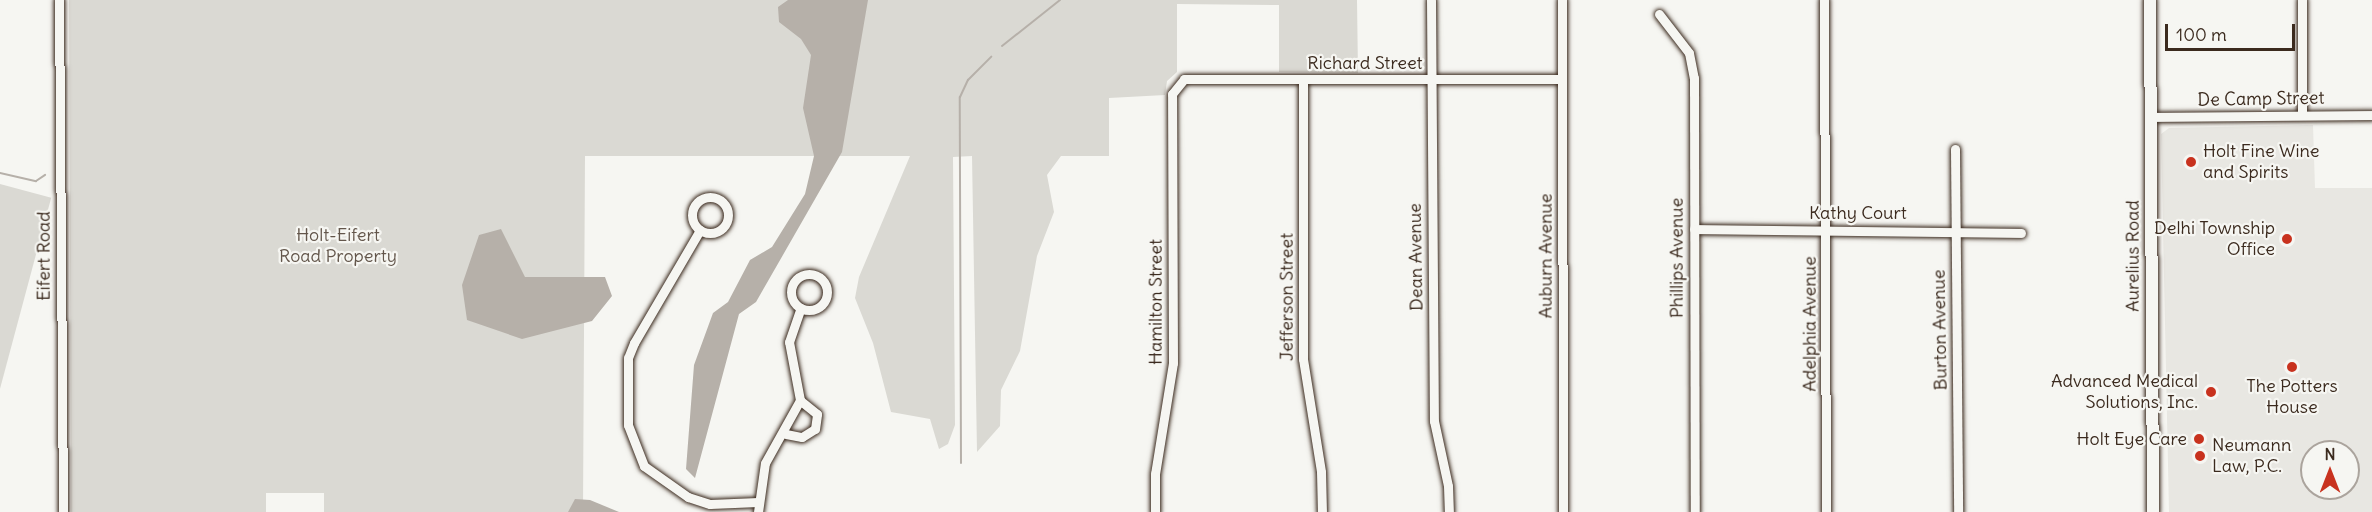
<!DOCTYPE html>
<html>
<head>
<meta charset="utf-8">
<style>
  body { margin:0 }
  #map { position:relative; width:2372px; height:512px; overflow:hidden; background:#f6f6f2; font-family:Delius,sans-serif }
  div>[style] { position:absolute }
  .built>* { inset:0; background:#e8e7e2 }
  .green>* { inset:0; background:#dad9d3; transform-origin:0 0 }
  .water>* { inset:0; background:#b6b0a9 }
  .stream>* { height:2px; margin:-1px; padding:0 1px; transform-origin:1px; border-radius:1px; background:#b6b0a9 }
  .roads { filter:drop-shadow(0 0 2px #3b2a1e) drop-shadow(0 0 2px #3b2a1e) }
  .minor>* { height:9px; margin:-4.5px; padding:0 4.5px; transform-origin:4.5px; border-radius:4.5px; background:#f6f6f2 }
  .minor>.ring { margin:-4.5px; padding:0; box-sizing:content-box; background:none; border:9px solid #f6f6f2; border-radius:50% }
  .tertiary>* { height:12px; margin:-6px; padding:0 6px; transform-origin:6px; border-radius:6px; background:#f6f6f2 }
  .dots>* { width:16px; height:16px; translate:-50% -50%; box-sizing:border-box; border:3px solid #f6f6f2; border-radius:50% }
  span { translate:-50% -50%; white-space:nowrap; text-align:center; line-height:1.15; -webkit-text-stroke:4.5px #f6f6f2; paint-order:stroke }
  .street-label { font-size:18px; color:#3b2a1e }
  .poi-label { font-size:18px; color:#3b2a1e }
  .left { translate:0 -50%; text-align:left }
  .right { translate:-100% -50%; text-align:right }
  .park-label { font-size:18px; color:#63564b }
  .north { position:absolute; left:2300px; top:440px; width:60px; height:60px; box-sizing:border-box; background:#f6f6f2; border:2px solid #aba49d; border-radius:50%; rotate:0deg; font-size:16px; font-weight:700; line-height:24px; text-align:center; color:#3b2a1e }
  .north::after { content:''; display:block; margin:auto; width:21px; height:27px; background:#c8321e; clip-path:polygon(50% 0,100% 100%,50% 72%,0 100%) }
  .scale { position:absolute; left:2165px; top:24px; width:130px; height:27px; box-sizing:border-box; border:3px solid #3b2a1e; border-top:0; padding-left:8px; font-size:18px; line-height:21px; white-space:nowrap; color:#3b2a1e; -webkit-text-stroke:4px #f6f6f2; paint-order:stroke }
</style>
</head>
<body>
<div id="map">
  <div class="built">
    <i style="clip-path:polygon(evenodd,2313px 125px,2315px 188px,2372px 188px,2372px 512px,2169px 512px,2161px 134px,2169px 128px,2313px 125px,2312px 452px,2348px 452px,2348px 488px,2312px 488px,2312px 452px)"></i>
  </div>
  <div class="green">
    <i style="clip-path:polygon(69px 0,1357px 0,1358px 73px,1279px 72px,1279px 5px,1177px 4px,1177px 72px,1167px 81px,1165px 95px,1109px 98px,1109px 156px,1061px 156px,1047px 175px,1054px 212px,1037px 256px,1020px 351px,1001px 390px,1000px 426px,977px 452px,972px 156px,953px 157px,955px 425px,948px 444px,939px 449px,930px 419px,891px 412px,873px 343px,855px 298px,859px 277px,910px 156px,585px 156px,583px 512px,324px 512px,324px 493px,266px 493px,266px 512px,71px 512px)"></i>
    <i style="left:0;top:184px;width:53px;height:240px;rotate:15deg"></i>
  </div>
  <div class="water">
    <i style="clip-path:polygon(788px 0,868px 0,842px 152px,756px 302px,739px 314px,695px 478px,686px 469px,694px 365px,713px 313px,728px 302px,750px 260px,772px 247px,805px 194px,814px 156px,803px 108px,811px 55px,801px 39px,779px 22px,778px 7px)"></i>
    <i style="clip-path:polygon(501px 229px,525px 277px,605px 277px,612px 296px,592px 321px,522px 339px,467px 320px,462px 285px,479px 235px)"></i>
    <i style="clip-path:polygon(575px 499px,590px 500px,619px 512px,568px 512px)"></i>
  </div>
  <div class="stream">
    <i style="left:1002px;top:46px;width:74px;rotate:-38.4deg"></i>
    <i style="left:0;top:173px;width:37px;rotate:13deg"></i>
    <i style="left:36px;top:181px;width:11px;rotate:-34deg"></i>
    <i style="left:961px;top:463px;width:366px;rotate:-90.2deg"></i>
    <i style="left:960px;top:97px;width:19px;rotate:-65deg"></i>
    <i style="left:968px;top:80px;width:33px;rotate:-45deg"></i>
  </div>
  <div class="roads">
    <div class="minor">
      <i style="left:59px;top:0;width:512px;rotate:89.55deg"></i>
      <i style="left:1431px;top:0;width:421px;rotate:89.6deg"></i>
      <i style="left:1434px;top:421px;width:66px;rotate:77.8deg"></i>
      <i style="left:1448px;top:486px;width:26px;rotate:88deg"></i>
      <i style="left:1562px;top:0;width:512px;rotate:89.89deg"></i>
      <i style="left:1824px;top:0;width:512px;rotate:89.78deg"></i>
      <i style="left:1659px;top:14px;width:49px;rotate:52.4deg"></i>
      <i style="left:1689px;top:53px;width:25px;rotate:79deg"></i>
      <i style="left:1694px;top:78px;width:434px;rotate:89.9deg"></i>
      <i style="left:1303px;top:80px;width:279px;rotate:90deg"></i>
      <i style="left:1303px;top:359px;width:114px;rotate:80.9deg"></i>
      <i style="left:1321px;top:472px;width:40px;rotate:88.6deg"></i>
      <i style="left:2302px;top:115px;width:115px;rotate:-90deg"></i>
      <i style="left:2150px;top:117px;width:222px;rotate:-0.5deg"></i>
      <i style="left:1955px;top:149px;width:363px;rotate:89.5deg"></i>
      <i class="ring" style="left:692px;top:197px;width:27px;height:27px"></i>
      <i style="left:1694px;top:229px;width:327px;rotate:0.7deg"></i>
      <i style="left:700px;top:230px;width:131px;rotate:120.3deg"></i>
      <i style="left:634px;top:343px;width:16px;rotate:112deg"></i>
      <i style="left:628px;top:358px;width:67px;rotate:90deg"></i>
      <i style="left:628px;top:425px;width:44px;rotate:68.7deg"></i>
      <i style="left:644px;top:466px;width:54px;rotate:35.2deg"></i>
      <i style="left:688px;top:497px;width:23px;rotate:18deg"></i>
      <i style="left:710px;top:504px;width:48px;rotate:-2.4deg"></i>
      <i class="ring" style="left:791px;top:274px;width:27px;height:27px"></i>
      <i style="left:786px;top:434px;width:16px;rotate:11deg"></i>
      <i style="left:802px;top:437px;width:15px;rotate:-32deg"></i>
      <i style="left:815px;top:429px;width:15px;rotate:-82deg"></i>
      <i style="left:817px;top:414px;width:22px;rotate:-141deg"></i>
      <i style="left:758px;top:512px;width:49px;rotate:-81.9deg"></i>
      <i style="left:765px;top:463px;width:72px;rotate:-60.9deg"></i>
      <i style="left:800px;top:400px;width:59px;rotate:-100.7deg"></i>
      <i style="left:789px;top:342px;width:36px;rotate:-71deg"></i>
      <i style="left:1155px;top:512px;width:38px;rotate:-90deg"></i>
      <i style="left:1155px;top:474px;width:112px;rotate:-80.8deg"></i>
      <i style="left:1173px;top:363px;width:269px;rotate:-90.2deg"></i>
      <i style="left:1172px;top:94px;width:19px;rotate:-51deg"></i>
      <i style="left:1184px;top:79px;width:378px"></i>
    </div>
    <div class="tertiary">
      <i style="left:2150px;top:0;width:512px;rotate:89.66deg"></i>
    </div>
  </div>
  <div class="dots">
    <i style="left:2191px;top:162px;background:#c8321e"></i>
    <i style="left:2287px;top:239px;background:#c8321e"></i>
    <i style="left:2292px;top:367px;background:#c8321e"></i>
    <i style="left:2211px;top:392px;background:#c8321e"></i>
    <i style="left:2199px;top:439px;background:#c8321e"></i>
    <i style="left:2200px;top:456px;background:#c8321e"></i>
  </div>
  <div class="street-label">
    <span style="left:1365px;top:63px">Richard Street</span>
    <span style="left:2261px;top:99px;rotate:-1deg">De Camp Street</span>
    <span style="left:1858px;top:213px">Kathy Court</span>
    <span style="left:44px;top:256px;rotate:-90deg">Eifert Road</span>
    <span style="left:1546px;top:256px;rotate:-90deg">Auburn Avenue</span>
    <span style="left:2133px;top:256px;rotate:-90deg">Aurelius Road</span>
    <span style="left:1416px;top:257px;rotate:-91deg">Dean Avenue</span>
    <span style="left:1677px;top:258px;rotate:-90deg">Phillips Avenue</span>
    <span style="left:1287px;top:297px;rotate:-90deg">Jefferson Street</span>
    <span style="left:1156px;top:302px;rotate:-90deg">Hamilton Street</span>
    <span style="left:1810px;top:324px;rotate:-90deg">Adelphia Avenue</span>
    <span style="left:1940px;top:330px;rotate:-91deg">Burton Avenue</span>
  </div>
  <div class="poi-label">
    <span class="left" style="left:2203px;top:162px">Holt Fine Wine<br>and Spirits</span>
    <span class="right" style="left:2275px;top:239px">Delhi Township<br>Office</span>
    <span class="right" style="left:2198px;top:392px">Advanced Medical<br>Solutions, Inc.</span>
    <span style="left:2292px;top:397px">The Potters<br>House</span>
    <span class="right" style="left:2187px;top:439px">Holt Eye Care</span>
    <span class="left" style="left:2212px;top:456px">Neumann<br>Law, P.C.</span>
  </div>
  <div class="park-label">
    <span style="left:338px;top:246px">Holt-Eifert<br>Road Property</span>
  </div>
  <div class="north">N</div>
  <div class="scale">100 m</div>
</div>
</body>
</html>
